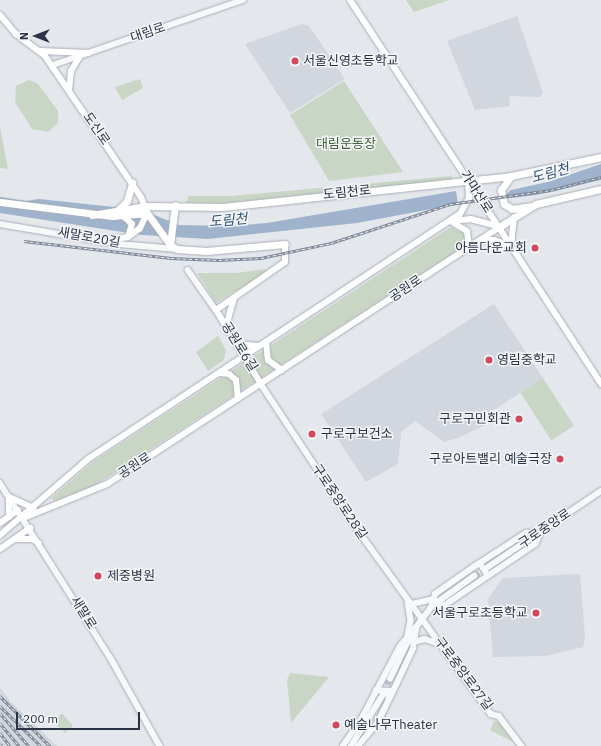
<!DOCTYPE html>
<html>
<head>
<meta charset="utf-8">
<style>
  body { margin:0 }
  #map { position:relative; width:601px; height:746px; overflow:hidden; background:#e4e7ec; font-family:"IBM Plex Sans","Noto Sans KR",sans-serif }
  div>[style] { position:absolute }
  .built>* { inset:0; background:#d2d6de }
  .green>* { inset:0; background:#c9d6c5; transform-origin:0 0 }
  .water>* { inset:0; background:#9fb4cc }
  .tertiary-tunnel>* { height:5.5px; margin-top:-2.75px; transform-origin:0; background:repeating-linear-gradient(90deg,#bfc3cb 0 5.5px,transparent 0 8.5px) }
  .roads { filter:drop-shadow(0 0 1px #a9aeb7) drop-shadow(0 0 1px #a9aeb7) }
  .tertiary>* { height:5.5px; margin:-2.75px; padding:0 2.75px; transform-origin:2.75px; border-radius:2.75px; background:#f7f8fa }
  .secondary>* { height:6px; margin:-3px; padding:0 3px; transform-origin:3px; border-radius:3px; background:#fff }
  .primary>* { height:7px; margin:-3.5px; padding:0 3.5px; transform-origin:3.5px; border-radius:3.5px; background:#fff }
  .rail>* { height:2.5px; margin-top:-1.25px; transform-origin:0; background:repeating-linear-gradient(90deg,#f4f6f9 0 3px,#7d8696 0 6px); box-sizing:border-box; border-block:1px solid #7d8696 }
  .dots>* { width:11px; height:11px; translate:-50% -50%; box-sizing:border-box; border:2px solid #f4f6f9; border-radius:50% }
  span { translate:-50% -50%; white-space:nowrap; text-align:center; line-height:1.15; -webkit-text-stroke:3px #f4f6f9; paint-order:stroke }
  .street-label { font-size:13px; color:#2b3445 }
  .poi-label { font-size:13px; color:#2b3445 }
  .left { translate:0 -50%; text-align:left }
  .right { translate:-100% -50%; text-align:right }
  .park-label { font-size:13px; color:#3f6138 }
  .water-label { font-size:14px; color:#34527a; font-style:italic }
  .north { position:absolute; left:16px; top:16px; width:40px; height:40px; -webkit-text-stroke:3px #f4f6f9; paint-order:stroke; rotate:270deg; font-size:11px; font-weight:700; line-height:16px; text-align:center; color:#2b3445 }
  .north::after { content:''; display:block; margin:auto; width:14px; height:18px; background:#2b3445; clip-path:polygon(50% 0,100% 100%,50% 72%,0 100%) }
  .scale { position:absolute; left:16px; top:712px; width:124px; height:18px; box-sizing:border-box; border:2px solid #2b3445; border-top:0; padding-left:5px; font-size:12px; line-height:14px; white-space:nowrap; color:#2b3445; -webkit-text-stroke:3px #f4f6f9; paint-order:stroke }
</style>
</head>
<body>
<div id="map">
  <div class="built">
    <i style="clip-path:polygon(517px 16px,543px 93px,540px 97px,509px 96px,510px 106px,475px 110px,447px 41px)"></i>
    <i style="clip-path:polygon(302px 24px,309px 26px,345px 79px,290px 113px,245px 44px)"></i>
    <i style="clip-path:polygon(494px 304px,543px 378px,483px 417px,487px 424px,458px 438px,444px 442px,415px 421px,401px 432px,398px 464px,366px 482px,321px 414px)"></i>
    <i style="clip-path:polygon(580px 574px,585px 637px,583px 647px,545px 656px,493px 657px,488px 599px,503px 578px)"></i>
    <i style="clip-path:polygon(0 688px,11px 702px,57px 746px,0 746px)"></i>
  </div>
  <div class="green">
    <i style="clip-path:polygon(406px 0,449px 0,414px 12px)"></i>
    <i style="clip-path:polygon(140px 79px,143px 88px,122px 100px,115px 87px)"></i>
    <i style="clip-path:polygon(29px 80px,38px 84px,58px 111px,58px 123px,48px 132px,32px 129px,15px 102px,16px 86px)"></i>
    <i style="clip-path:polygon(344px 81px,403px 172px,329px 181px,290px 115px)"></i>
    <i style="clip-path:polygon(0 127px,8px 169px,0 168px)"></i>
    <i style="clip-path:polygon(452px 176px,453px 180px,225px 203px,187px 203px,188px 196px,231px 196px)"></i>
    <i style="clip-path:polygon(451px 227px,463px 233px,466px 240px,464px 246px,102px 481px,83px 491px,54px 501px,51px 498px,94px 461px)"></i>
    <i style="clip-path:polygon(265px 269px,267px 272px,216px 303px,197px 273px,236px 273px)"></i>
    <i style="clip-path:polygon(218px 336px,226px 350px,224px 360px,208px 371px,196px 352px)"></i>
    <i style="left:543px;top:378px;width:57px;height:27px;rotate:57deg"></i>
    <i style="clip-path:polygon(290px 673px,329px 677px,291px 723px,287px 680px)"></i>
    <i style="clip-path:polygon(62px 713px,73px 726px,65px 733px,54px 722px)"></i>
    <i style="clip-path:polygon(494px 721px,502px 724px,513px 742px,490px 730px)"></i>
  </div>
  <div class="water">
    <i style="clip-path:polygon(601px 164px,601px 180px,536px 195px,511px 198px,505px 195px,511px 190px,548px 182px)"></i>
    <i style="clip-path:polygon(456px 191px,458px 204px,357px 223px,208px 239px,142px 235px,0 213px,0 197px,26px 201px,39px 199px,142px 210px,179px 225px,231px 226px,267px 223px)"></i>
  </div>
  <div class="tertiary-tunnel">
    <i style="left:474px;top:576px;width:17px;rotate:-33deg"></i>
    <i style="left:384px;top:693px;width:15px;rotate:-67deg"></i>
  </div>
  <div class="roads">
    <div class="tertiary">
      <i style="left:53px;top:65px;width:201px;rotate:-18.9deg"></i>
      <i style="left:0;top:224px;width:120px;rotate:9.6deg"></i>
      <i style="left:118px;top:244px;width:59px;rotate:4.8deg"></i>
      <i style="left:188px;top:270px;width:49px;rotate:55deg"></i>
      <i style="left:261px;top:384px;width:170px;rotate:56.5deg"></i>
      <i style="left:355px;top:526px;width:232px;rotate:54.1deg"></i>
      <i style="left:491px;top:714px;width:8px;rotate:14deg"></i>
      <i style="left:499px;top:716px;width:38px;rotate:53deg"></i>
      <i style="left:0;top:483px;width:212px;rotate:57.7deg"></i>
      <i style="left:113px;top:662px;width:96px;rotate:60.8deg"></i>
      <i style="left:541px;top:532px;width:13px;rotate:113deg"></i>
      <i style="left:536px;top:544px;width:111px;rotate:146deg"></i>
      <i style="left:444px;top:606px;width:12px;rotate:180deg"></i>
      <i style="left:432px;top:606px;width:12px;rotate:-76deg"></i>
      <i style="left:435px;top:594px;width:49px;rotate:-35deg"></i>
      <i style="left:475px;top:566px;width:61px;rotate:-32.9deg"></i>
      <i style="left:526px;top:533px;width:15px;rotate:-4deg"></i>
      <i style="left:480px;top:563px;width:14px;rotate:56deg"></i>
      <i style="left:488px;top:567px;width:136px;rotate:-33.9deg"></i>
      <i style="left:408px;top:602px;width:19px;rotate:81deg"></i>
      <i style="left:411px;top:621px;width:14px;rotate:102deg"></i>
      <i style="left:412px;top:604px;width:22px;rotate:-13deg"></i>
      <i style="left:414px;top:630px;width:30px;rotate:-53deg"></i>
      <i style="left:432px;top:606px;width:52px;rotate:-35.5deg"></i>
      <i style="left:413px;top:642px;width:12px;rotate:-14deg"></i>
      <i style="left:425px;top:639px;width:16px;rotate:18deg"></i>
      <i style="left:390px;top:679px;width:47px;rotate:-64.5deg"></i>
      <i style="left:376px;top:690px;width:13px;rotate:4deg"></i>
      <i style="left:389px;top:691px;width:7px;rotate:90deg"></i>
      <i style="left:343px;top:746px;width:36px;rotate:-56deg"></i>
      <i style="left:363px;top:716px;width:79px;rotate:-62.1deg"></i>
      <i style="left:400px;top:646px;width:25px;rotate:-50deg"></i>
      <i style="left:351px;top:746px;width:62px;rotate:-58.1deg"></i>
      <i style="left:358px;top:746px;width:31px;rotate:-50deg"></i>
      <i style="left:378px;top:722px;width:43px;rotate:-64deg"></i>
      <i style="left:397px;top:683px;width:38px;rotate:-65deg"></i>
      <i style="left:413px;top:648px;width:20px;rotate:-81deg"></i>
    </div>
    <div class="secondary">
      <i style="left:350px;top:0;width:459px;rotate:56.8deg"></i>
      <i style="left:0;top:15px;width:25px;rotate:50deg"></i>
      <i style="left:16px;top:34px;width:36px;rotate:37deg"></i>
      <i style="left:45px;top:56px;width:171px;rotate:55.8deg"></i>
      <i style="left:141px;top:197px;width:17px;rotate:69deg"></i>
      <i style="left:147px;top:213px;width:17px;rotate:115deg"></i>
      <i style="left:140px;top:228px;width:15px;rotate:143deg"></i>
      <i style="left:128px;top:237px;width:19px;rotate:171deg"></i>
      <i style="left:40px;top:51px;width:48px;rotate:2.4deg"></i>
      <i style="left:69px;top:90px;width:19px;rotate:-84deg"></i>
      <i style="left:71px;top:71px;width:17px;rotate:-59deg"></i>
      <i style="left:122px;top:215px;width:13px;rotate:42deg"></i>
      <i style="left:132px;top:224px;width:14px;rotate:107deg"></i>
      <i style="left:452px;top:221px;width:19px;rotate:-6deg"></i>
      <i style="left:471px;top:219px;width:27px;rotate:15deg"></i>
      <i style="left:452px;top:222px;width:17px;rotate:31deg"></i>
      <i style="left:467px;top:231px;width:16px;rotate:83deg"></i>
      <i style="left:480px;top:240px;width:14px"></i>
      <i style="left:494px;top:240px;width:18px;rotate:19deg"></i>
      <i style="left:511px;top:246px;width:29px;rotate:-84deg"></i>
      <i style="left:226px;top:326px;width:29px;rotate:-74deg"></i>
      <i style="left:266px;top:342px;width:18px;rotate:84deg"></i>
      <i style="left:268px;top:360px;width:17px;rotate:36deg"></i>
      <i style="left:236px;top:344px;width:22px;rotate:5deg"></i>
      <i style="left:220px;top:373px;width:9px;rotate:6deg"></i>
      <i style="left:229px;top:374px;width:9px;rotate:41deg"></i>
      <i style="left:236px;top:380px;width:18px;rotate:84deg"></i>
      <i style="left:261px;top:384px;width:87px;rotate:-121.3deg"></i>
      <i style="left:216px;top:310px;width:84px;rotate:-34.8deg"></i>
      <i style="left:285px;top:262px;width:18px;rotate:-90deg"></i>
      <i style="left:9px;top:497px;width:27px;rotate:24deg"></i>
      <i style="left:9px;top:517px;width:20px;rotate:-90deg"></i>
      <i style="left:26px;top:517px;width:87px;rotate:-22.2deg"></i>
      <i style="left:107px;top:484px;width:469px;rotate:-33.2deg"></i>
      <i style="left:0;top:523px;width:22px;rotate:-36deg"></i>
      <i style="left:0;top:535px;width:116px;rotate:-40.8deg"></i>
      <i style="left:88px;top:459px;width:445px;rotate:-33.4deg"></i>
      <i style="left:460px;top:214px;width:18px;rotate:-61deg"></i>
      <i style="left:469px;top:198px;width:18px;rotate:-93deg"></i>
      <i style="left:17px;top:539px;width:15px"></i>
      <i style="left:32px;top:539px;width:8px;rotate:30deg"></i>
      <i style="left:0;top:549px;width:37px;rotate:-35deg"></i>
    </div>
    <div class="primary">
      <i style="left:511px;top:176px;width:17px;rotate:126deg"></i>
      <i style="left:501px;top:190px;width:14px;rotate:78deg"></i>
      <i style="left:504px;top:204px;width:9px;rotate:32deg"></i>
      <i style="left:512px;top:209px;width:18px;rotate:-9deg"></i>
      <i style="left:0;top:202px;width:113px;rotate:7.1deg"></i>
      <i style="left:112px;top:216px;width:35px;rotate:-5deg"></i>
      <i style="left:147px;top:213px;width:39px;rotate:54deg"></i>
      <i style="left:170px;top:245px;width:8px;rotate:30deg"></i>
      <i style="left:177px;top:249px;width:29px;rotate:4deg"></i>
      <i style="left:206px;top:251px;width:79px;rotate:-5.1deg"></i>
      <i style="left:119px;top:209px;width:11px;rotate:-45deg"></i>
      <i style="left:127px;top:201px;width:19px;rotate:-74deg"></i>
      <i style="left:92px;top:215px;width:54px;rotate:-9.6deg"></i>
      <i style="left:145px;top:206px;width:78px;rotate:0.7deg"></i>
      <i style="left:223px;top:207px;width:290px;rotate:-6.1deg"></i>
      <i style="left:511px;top:176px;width:92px;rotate:-11.9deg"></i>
      <i style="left:499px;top:227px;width:44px;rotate:-31.9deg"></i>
      <i style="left:536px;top:204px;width:67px;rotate:-13deg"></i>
      <i style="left:170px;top:245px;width:40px;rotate:-82.9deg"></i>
    </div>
  </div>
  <div class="rail">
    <i style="left:24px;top:241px;width:148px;rotate:6.6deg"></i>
    <i style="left:171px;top:258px;width:48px;rotate:2.4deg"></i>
    <i style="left:219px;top:260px;width:42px;rotate:-2.7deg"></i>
    <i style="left:261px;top:258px;width:72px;rotate:-12.1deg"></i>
    <i style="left:331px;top:243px;width:125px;rotate:-18.1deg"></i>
    <i style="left:450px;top:204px;width:102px;rotate:-7.9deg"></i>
    <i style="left:551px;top:190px;width:52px;rotate:-14.6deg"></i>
    <i style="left:0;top:696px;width:71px;rotate:45deg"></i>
    <i style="left:0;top:706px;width:57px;rotate:44.3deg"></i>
    <i style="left:0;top:713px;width:44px;rotate:48.7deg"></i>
    <i style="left:0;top:723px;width:30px;rotate:50deg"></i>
    <i style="left:0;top:733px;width:16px;rotate:52deg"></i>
    <i style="left:0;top:744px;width:3px;rotate:45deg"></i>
  </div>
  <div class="dots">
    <i style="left:295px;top:61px;background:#d1495b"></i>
    <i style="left:535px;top:248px;background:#d1495b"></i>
    <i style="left:489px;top:360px;background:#d1495b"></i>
    <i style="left:519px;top:419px;background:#d1495b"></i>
    <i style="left:312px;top:434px;background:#d1495b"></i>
    <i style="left:560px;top:459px;background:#d1495b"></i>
    <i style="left:98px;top:576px;background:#d1495b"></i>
    <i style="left:536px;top:613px;background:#d1495b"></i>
    <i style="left:336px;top:725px;background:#d1495b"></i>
  </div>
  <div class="street-label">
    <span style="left:148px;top:33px;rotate:-19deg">대림로</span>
    <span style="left:96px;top:129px;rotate:55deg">도신로</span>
    <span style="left:476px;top:192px;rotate:57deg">가마산로</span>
    <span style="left:347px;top:193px;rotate:-6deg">도림천로</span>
    <span style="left:89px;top:238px;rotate:10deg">새말로20길</span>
    <span style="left:406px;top:289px;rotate:-34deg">공원로</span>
    <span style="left:239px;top:347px;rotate:58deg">공원로6길</span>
    <span style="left:135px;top:466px;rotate:-33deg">공원로</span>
    <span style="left:339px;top:502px;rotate:56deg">구로중앙로28길</span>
    <span style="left:545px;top:529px;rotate:-34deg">구로중앙로</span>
    <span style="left:83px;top:613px;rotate:58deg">새말로</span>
    <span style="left:463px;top:674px;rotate:53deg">구로중앙로27길</span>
  </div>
  <div class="poi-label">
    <span class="left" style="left:303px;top:61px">서울신영초등학교</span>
    <span class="right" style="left:527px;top:248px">아름다운교회</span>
    <span class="left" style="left:497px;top:360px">영림중학교</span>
    <span class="right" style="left:511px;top:419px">구로구민회관</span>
    <span class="left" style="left:321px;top:434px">구로구보건소</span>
    <span class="right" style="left:552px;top:459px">구로아트밸리 예술극장</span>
    <span class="left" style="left:107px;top:576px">제중병원</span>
    <span class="right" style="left:528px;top:613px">서울구로초등학교</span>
    <span class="left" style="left:344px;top:725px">예술나무Theater</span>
  </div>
  <div class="park-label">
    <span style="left:346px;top:144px">대림운동장</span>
  </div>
  <div class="water-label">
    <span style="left:550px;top:173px;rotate:-15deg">도림천</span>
    <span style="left:228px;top:220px;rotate:-5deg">도림천</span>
  </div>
  <div class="north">N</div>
  <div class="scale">200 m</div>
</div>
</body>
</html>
